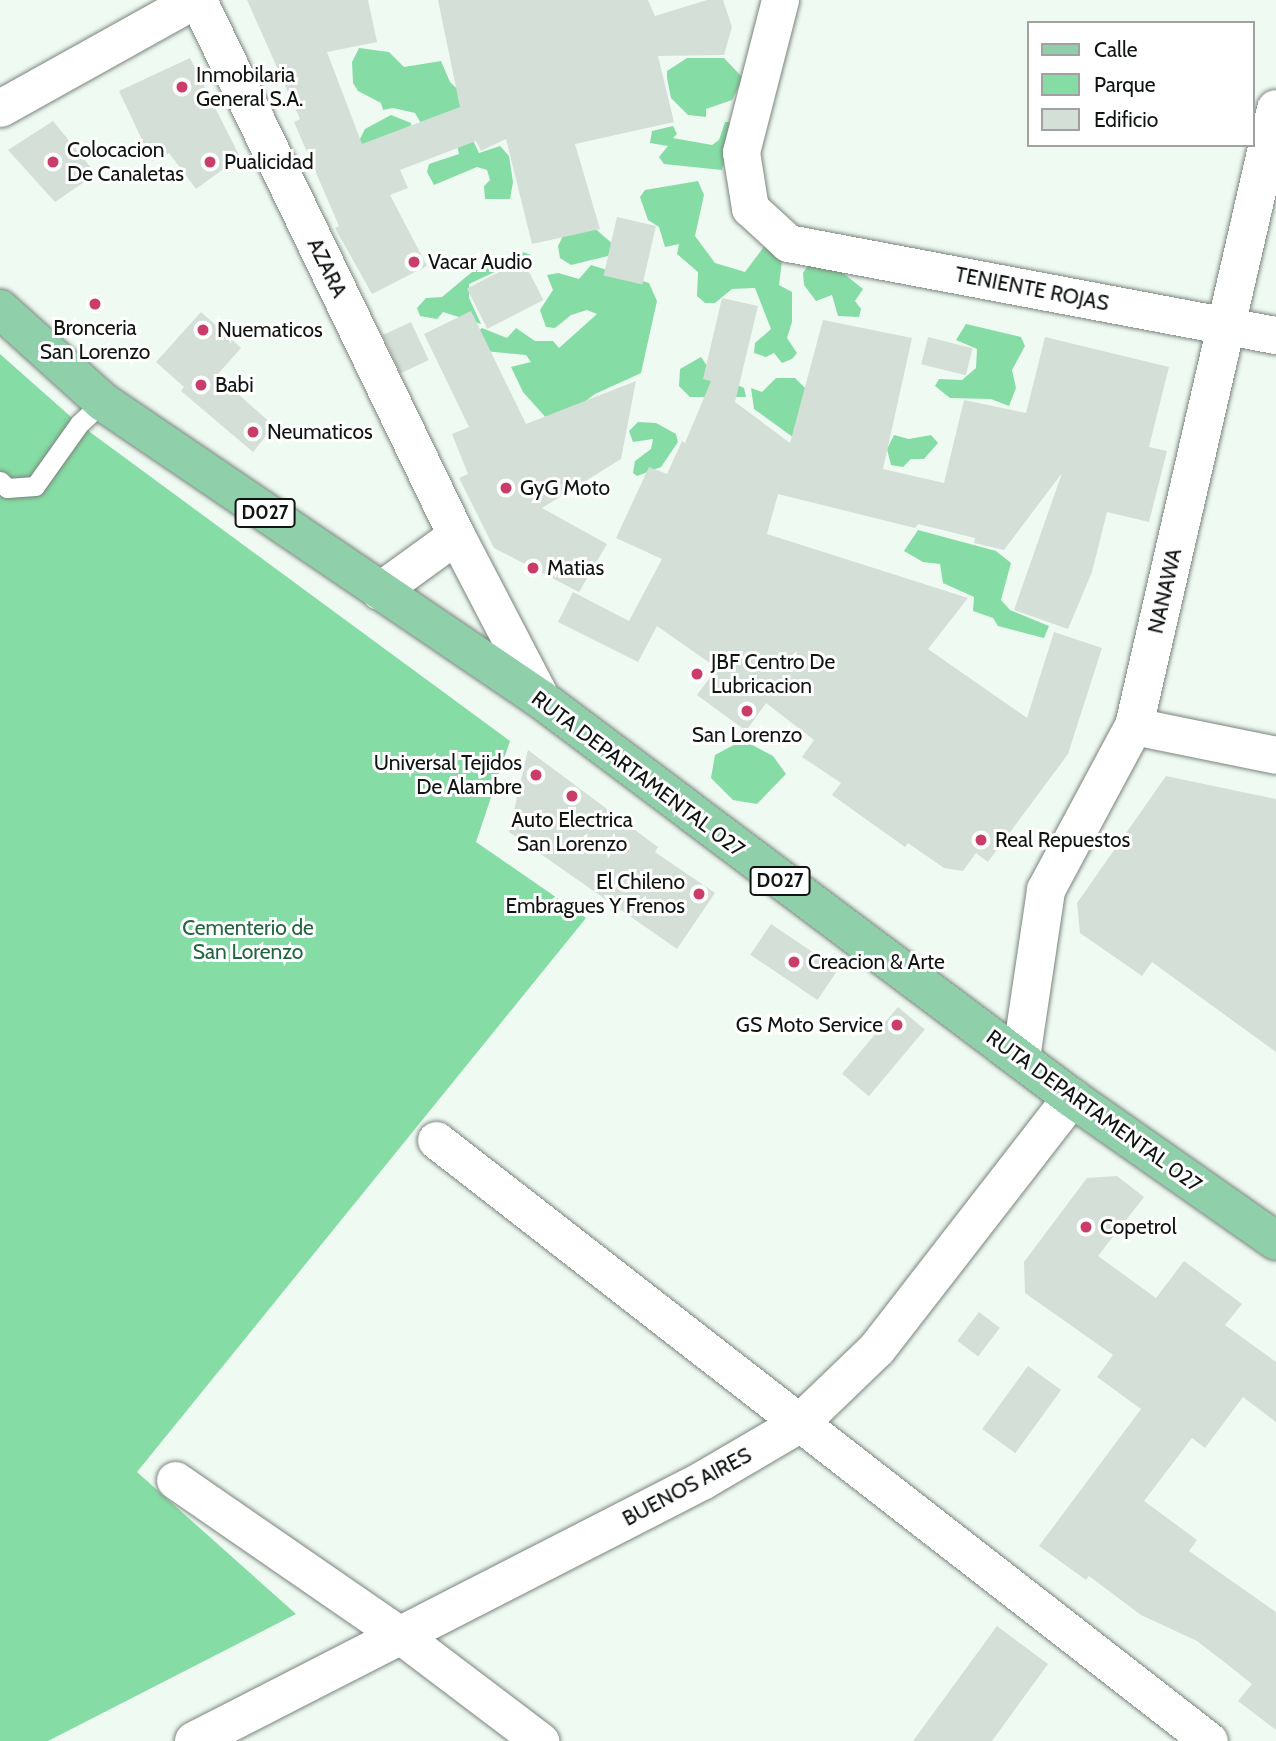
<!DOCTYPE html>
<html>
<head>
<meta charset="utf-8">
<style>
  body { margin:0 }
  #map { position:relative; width:1276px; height:1741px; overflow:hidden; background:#effaf3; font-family:Cabin,sans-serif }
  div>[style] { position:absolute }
  .green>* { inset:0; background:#86dca5 }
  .building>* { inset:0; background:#d4dfd7; transform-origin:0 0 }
  .roads { filter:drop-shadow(0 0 2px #7a847d) drop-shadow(0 0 2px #7a847d) }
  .service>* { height:19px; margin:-9.5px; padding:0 9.5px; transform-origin:9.5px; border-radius:9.5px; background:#fff }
  .minor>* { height:37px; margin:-18.5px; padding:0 18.5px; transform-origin:18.5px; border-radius:18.5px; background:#fff }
  .tertiary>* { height:38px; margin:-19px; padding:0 19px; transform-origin:19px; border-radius:19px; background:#fff }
  .primary>* { height:38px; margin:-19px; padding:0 19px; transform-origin:19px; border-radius:19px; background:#8fd0ab }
  .dots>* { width:19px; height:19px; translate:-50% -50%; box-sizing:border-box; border:4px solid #fff; border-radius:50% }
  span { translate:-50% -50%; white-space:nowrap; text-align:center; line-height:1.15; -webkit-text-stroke:6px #fff; paint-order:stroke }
  .shield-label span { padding:2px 5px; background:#fff; border:2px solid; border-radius:5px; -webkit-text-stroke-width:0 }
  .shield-label { font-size:19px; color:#111512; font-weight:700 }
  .poi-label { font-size:21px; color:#111512 }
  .left { translate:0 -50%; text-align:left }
  .right { translate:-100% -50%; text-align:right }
  .street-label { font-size:21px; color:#111512 }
  .park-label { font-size:21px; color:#21663f }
  .legend { position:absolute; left:1027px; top:21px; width:228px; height:126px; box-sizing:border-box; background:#fff; border:2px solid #a0a1a0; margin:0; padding:9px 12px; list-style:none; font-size:21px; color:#111512 }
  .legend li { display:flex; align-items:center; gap:14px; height:35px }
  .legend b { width:35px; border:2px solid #a0a1a0 }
</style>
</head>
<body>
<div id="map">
  <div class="green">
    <i style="clip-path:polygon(359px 48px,389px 52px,404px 67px,441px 61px,450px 82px,472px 103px,422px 125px,415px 113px,393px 108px,383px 110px,381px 103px,358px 91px,353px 83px,352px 62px)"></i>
    <i style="clip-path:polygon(687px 58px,724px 58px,743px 78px,732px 100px,706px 109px,706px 117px,688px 115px,671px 98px,667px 78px,667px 71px)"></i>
    <i style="clip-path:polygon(391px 115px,411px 123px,410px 142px,396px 156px,358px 143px,365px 129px)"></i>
    <i style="clip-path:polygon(725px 122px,734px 122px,722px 170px,664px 164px,659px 157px,668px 146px,650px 143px,652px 131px,673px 126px,677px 134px,673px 138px,712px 145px,719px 140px)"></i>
    <i style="clip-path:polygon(469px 132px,479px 153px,500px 146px,509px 156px,513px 182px,510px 199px,485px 199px,484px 186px,490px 180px,487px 170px,477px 167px,434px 185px,427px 172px,429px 164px,459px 154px,455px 135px)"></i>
    <i style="clip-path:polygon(698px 181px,704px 195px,695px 236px,715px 263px,745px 272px,766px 244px,783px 253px,779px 285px,792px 292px,792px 322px,787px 338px,797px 353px,792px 359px,782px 363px,774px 353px,766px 357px,754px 353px,755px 343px,771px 329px,755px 288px,732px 289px,715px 303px,705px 303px,697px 296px,698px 272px,677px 254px,679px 244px,665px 247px,659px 227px,648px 220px,640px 197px,645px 190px)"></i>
    <i style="clip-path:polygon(591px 225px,615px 246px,608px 256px,571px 265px,560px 258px,558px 246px,565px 232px)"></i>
    <i style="clip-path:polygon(520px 251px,531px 255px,469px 284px,469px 298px,481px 324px,443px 312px,437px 319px,420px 316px,417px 308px,426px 298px,442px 297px,472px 272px)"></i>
    <i style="clip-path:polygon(828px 261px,863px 289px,855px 301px,861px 309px,859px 317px,838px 316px,832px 295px,816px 301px,804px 285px,803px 273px,810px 262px)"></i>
    <i style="clip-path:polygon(591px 265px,649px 283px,657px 301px,641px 373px,595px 394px,559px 421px,548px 420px,523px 392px,511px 367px,531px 362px,526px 355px,484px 351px,464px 343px,482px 328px,507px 338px,516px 328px,535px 341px,553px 341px,559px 348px,597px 314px,587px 310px,571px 315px,555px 328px,546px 327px,540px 310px,553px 290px,547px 275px,558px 273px,579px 279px)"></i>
    <i style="clip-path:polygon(966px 324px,1021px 337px,1025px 346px,1012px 370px,1016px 388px,1009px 406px,991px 399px,950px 398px,935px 386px,939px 379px,962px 380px,976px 368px,977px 349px,956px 340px)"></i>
    <i style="clip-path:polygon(0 354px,79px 424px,510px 741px,476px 842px,586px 918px,137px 1472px,296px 1614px,48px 1741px,0 1741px)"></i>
    <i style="clip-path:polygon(701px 357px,712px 373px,744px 388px,746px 397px,690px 397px,679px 386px,680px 369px)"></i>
    <i style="clip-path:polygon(776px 378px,795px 378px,814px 397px,801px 443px,754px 409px,751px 388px,762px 392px)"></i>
    <i style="clip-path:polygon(638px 422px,656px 423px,676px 434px,678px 442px,661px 467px,637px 476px,633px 473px,635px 461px,651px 449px,653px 439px,633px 442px,629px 431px)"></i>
    <i style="clip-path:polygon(894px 435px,909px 439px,931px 435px,938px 443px,924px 459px,911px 459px,903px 467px,891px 465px,887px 449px)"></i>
    <i style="clip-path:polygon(918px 530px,996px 551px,1011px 563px,1001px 600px,1010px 610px,1049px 626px,1044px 638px,998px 626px,993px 618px,973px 611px,974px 597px,943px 583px,940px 564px,923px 562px,904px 551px)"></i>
    <i style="clip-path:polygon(743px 740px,773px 756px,786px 774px,757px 804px,733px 800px,711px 778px,715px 755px)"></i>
  </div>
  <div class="building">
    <i style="clip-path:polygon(247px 0,368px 0,377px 42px,327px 52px,362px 144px,460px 107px,438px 0,648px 0,655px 16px,707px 0,723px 0,732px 27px,724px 55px,658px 56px,674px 122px,575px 144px,600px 229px,532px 244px,506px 139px,481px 151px,476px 141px,400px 170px,408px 188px,390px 195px,427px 266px,372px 294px,335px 228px,339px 226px,294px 122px,300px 119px)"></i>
    <i style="clip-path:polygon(190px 58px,240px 157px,196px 189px,169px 153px,152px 161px,119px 91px)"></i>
    <i style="clip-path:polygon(53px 121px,96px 174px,55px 202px,8px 150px)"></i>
    <i style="left:617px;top:217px;width:40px;height:60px;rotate:13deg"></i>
    <i style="left:523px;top:260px;width:45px;height:63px;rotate:63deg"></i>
    <i style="clip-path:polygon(722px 298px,758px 306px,735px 402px,790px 443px,823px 320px,912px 338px,883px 469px,944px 483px,964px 400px,1026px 413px,1045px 337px,1169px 367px,1149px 447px,1167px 451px,1149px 522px,1107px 512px,1092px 572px,1068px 629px,1014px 610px,1062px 473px,1004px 550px,974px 543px,975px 538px,918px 524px,915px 528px,778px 494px,767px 534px,968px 598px,928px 649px,1027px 718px,1054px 632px,1102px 648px,1068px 754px,988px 862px,976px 853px,963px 871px,944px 868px,908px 843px,905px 847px,832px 795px,841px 783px,802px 757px,814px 740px,766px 703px,746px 731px,697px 695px,717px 668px,657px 626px,638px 662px,558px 622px,573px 592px,629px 621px,662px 559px,616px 538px,649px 467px,667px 474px,682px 441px,685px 443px,711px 381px,703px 379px)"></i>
    <i style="clip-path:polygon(471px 311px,526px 424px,636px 381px,621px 459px,542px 508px,607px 544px,579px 592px,494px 548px,459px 478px,468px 474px,452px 434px,469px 427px,424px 334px)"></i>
    <i style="clip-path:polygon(201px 312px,241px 348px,217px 375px,274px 426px,253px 452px,181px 391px,184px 387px,156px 362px)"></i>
    <i style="left:411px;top:322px;width:42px;height:31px;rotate:65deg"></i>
    <i style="left:928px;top:337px;width:46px;height:28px;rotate:14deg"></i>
    <i style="clip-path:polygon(528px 750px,658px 847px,655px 852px,715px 893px,677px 949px,509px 832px)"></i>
    <i style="clip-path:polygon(1166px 776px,1276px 799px,1276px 1052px,1152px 962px,1142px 976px,1080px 933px,1077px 903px)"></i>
    <i style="left:771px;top:924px;width:81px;height:37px;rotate:34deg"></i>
    <i style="left:898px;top:1007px;width:35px;height:87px;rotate:40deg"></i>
    <i style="clip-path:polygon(1117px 1176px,1144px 1197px,1098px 1256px,1156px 1298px,1184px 1261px,1242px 1304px,1225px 1325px,1276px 1362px,1276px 1422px,1243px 1397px,1205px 1448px,1192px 1438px,1144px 1501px,1197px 1540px,1189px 1551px,1276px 1612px,1276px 1730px,1238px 1701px,1252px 1684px,1228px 1665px,1197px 1641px,1141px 1615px,1089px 1576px,1086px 1580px,1039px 1546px,1141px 1409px,1097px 1377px,1113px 1355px,1025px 1293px,1024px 1262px,1087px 1178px)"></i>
    <i style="left:979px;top:1312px;width:26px;height:36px;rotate:37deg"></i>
    <i style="left:1028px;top:1366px;width:41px;height:78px;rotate:36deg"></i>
    <i style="clip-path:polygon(997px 1626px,1048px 1664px,992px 1741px,913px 1741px)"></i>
  </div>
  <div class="roads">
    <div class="service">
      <i style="left:0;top:481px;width:10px;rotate:45deg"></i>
      <i style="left:7px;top:488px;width:28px;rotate:-4deg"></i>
      <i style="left:35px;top:486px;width:76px;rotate:-54.6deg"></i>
      <i style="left:79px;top:424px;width:33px;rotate:-43deg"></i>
    </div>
    <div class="minor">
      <i style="left:198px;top:0;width:594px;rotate:64.25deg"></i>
      <i style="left:456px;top:535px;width:186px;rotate:62.5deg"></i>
      <i style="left:780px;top:0;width:157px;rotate:104.4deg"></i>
      <i style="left:741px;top:152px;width:57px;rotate:80.9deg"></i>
      <i style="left:750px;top:208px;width:52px;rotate:42.6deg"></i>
      <i style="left:788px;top:243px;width:497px;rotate:10.7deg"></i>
      <i style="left:0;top:108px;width:222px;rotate:-29.1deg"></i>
      <i style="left:379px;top:591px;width:95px;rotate:-36deg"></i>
      <i style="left:1134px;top:726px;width:145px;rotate:11.5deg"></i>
      <i style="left:436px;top:1140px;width:979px;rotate:37.86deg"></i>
      <i style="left:175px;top:1480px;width:273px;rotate:34.6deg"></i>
      <i style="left:400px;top:1635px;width:176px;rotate:37.1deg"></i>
    </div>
    <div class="tertiary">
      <i style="left:1021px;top:1058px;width:170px;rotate:-81.5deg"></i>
      <i style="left:1046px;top:890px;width:186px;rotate:-61.8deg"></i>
      <i style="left:1134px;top:726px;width:633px;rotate:-77.04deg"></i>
      <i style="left:194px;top:1741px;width:571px;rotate:-27.1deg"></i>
      <i style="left:702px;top:1481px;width:113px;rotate:-30.4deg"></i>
      <i style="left:799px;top:1424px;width:108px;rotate:-43.9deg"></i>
      <i style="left:877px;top:1349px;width:318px;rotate:-52.2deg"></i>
    </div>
    <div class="primary">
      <i style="left:0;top:309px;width:139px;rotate:42.1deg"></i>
      <i style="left:103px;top:402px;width:531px;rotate:34.17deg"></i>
      <i style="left:542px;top:700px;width:663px;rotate:36.9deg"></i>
      <i style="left:1072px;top:1098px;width:249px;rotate:35deg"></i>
    </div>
  </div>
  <div class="dots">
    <i style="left:182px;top:87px;background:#ca3d6b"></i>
    <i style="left:53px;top:162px;background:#ca3d6b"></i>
    <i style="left:210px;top:162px;background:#ca3d6b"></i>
    <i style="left:414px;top:262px;background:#ca3d6b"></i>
    <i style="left:95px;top:304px;background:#ca3d6b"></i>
    <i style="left:203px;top:330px;background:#ca3d6b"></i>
    <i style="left:201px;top:385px;background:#ca3d6b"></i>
    <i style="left:253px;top:432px;background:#ca3d6b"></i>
    <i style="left:506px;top:488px;background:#ca3d6b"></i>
    <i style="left:533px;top:568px;background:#ca3d6b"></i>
    <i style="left:697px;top:674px;background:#ca3d6b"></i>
    <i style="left:747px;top:711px;background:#ca3d6b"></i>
    <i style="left:536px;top:775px;background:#ca3d6b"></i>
    <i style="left:572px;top:796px;background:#ca3d6b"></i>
    <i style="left:981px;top:840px;background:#ca3d6b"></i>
    <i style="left:699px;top:894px;background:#ca3d6b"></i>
    <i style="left:794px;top:962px;background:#ca3d6b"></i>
    <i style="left:897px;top:1025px;background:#ca3d6b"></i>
    <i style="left:1086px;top:1227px;background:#ca3d6b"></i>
  </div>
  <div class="shield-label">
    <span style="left:265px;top:513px">D027</span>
    <span style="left:780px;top:881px">D027</span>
  </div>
  <div class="poi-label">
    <span class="left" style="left:196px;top:87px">Inmobilaria<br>General S.A.</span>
    <span class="left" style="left:67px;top:162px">Colocacion<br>De Canaletas</span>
    <span class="left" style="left:224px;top:162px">Pualicidad</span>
    <span class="left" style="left:428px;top:262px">Vacar Audio</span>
    <span style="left:95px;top:340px">Bronceria<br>San Lorenzo</span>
    <span class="left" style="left:217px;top:330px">Nuematicos</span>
    <span class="left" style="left:215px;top:385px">Babi</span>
    <span class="left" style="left:267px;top:432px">Neumaticos</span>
    <span class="left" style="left:520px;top:488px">GyG Moto</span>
    <span class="left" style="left:547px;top:568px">Matias</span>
    <span class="left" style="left:711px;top:674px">JBF Centro De<br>Lubricacion</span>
    <span style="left:747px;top:735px">San Lorenzo</span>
    <span class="right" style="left:522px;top:775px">Universal Tejidos<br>De Alambre</span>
    <span style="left:572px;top:832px">Auto Electrica<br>San Lorenzo</span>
    <span class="left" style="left:995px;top:840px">Real Repuestos</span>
    <span class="right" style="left:685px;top:894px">El Chileno<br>Embragues Y Frenos</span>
    <span class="left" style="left:808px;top:962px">Creacion &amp; Arte</span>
    <span class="right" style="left:883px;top:1025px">GS Moto Service</span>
    <span class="left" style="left:1100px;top:1227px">Copetrol</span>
  </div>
  <div class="street-label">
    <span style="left:327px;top:268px;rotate:64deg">AZARA</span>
    <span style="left:1032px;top:289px;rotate:11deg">TENIENTE ROJAS</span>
    <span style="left:1165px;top:591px;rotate:-77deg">NANAWA</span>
    <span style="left:638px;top:774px;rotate:37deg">RUTA DEPARTAMENTAL 027</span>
    <span style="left:1094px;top:1111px;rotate:36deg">RUTA DEPARTAMENTAL 027</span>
    <span style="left:687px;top:1487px;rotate:-28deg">BUENOS AIRES</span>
  </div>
  <div class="park-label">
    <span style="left:248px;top:940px">Cementerio de<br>San Lorenzo</span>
  </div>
  <ul class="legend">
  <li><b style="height:9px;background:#8fd0ab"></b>Calle</li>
  <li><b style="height:19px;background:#86dca5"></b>Parque</li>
  <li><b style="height:19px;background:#d4dfd7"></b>Edificio</li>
  </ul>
</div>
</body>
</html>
